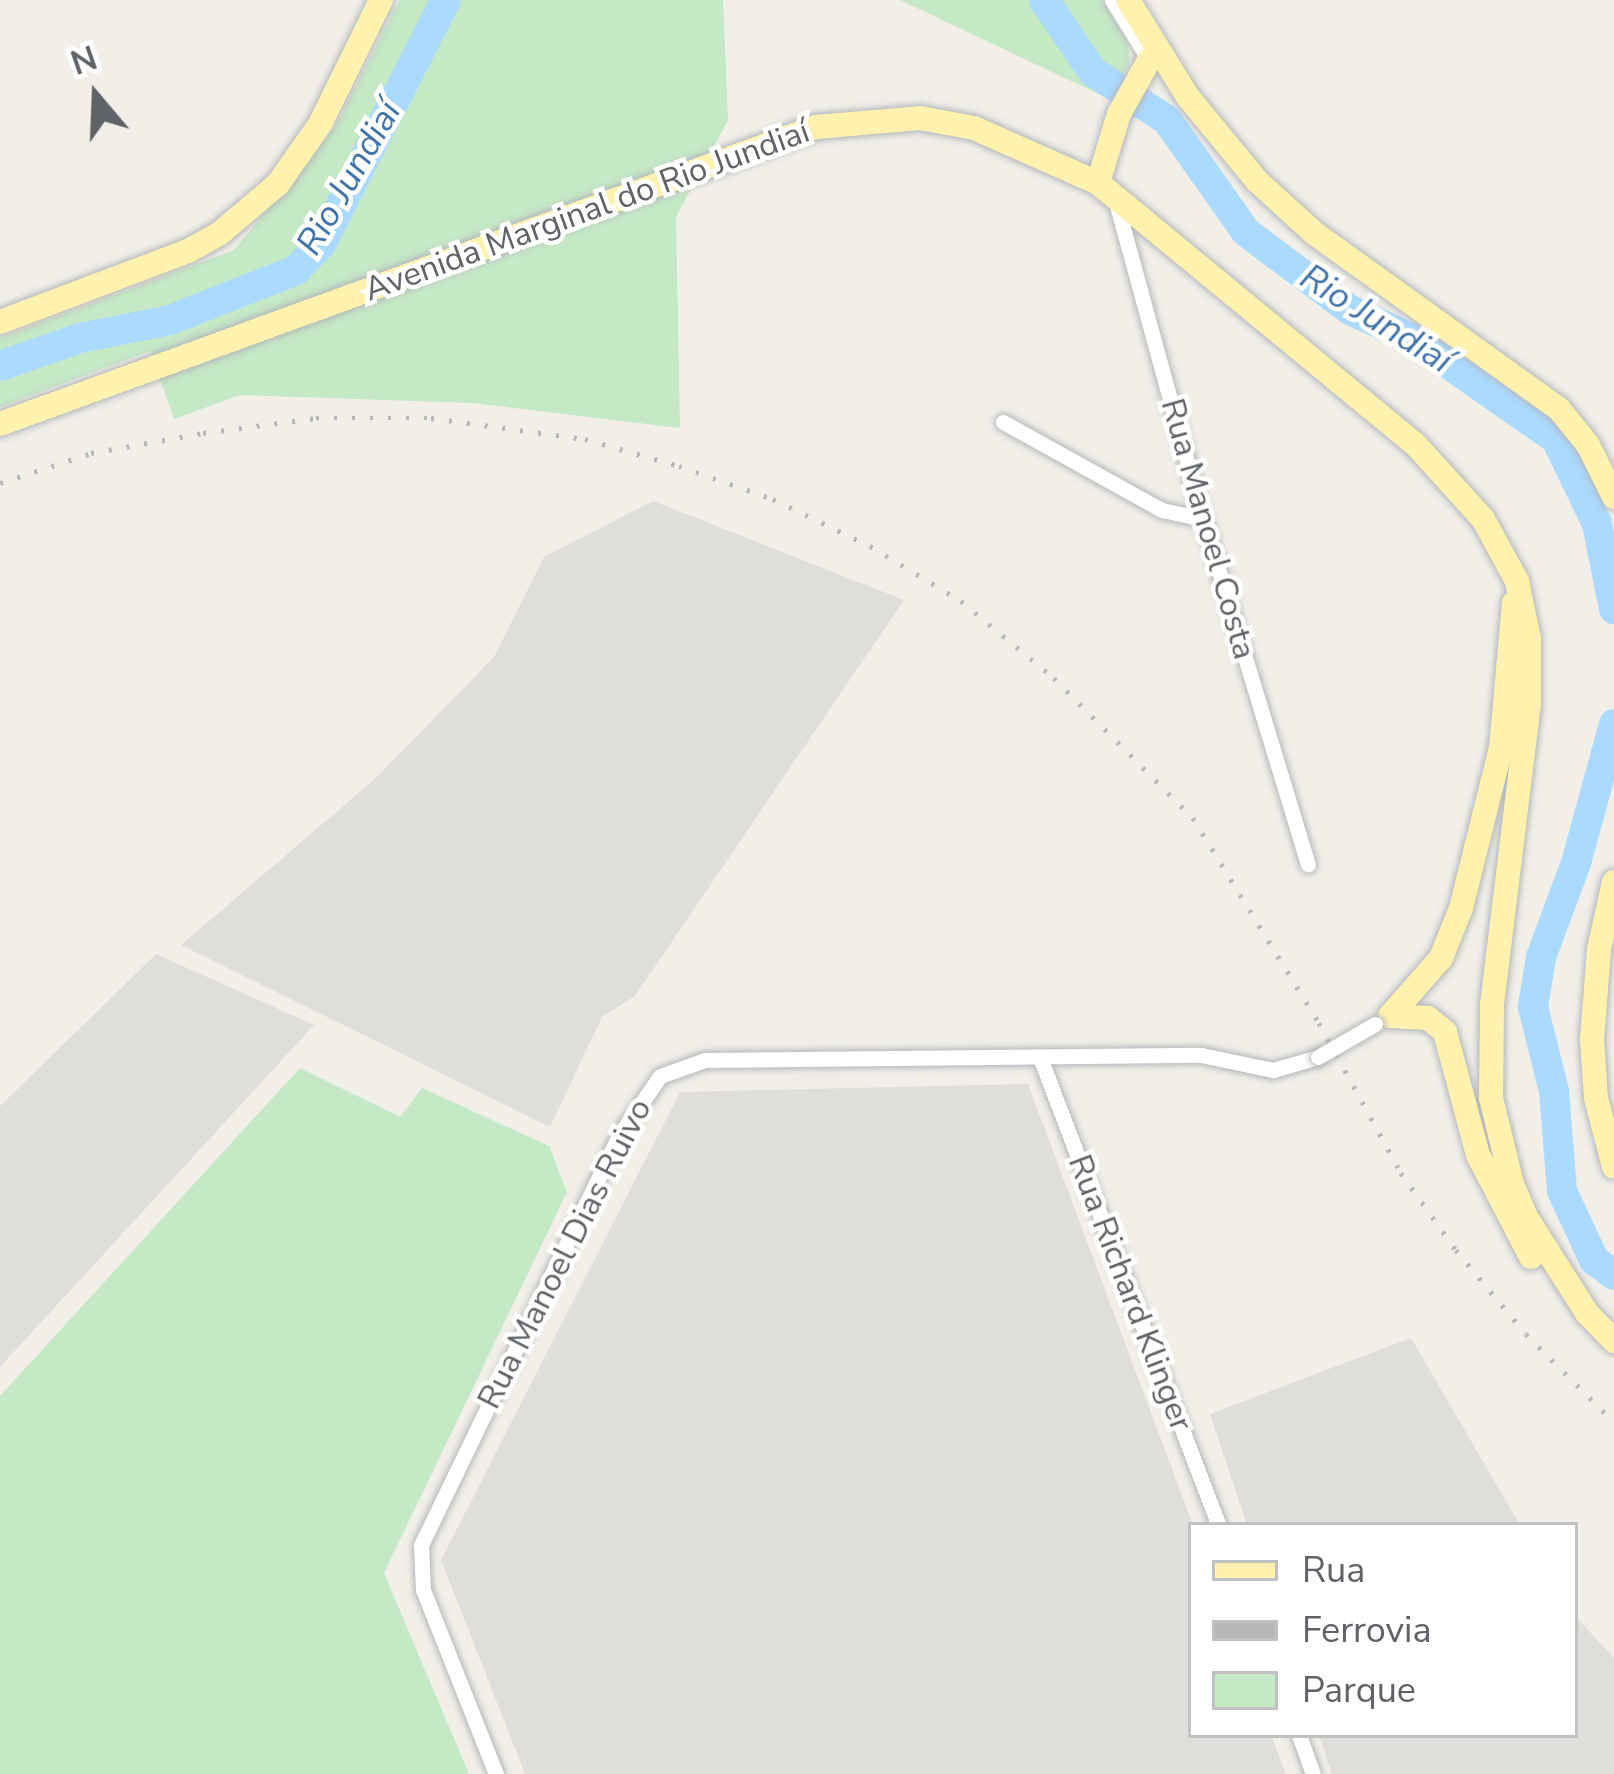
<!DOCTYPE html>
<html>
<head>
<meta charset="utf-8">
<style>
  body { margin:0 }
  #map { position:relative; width:1614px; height:1774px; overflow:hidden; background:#f1efe8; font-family:"Nunito Sans",sans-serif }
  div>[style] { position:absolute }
  .industrial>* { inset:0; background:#e0deda }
  .green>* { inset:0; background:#c5e8c5 }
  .river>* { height:30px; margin:-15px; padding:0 15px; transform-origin:15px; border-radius:15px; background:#aadaff }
  .roads { filter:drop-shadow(0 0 3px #b5b8bc) drop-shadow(0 0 3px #b5b8bc) }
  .street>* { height:15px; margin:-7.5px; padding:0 7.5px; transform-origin:7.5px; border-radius:7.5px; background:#fff }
  .primary>* { height:24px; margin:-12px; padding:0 12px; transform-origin:12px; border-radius:12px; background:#fff2af }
  .rail>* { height:4.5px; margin-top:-2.25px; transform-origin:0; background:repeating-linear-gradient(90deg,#b6b7b8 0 3px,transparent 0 18px) }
  .bridges { filter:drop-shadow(0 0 3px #b5b8bc) drop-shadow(0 0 3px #b5b8bc) }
  .street-bridge>* { height:15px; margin:-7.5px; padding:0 7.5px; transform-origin:7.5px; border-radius:7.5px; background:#fff }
  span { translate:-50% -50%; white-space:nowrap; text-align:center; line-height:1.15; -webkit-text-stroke:9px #fff; paint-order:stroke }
  .street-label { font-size:33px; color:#5f6368 }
  .water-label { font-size:36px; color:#4174aa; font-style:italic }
  .legend { position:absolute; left:1188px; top:1522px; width:390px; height:216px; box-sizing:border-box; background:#fff; border:3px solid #bfc1c3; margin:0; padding:15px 21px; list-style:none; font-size:36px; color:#5f6368 }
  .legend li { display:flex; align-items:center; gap:24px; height:60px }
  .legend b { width:60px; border:3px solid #bfc1c3 }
  .north { position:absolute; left:36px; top:36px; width:120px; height:120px; -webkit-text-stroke:9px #fff; paint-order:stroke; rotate:341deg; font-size:33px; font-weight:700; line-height:48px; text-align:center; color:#5f6368 }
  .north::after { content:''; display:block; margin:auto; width:42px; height:54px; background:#5f6368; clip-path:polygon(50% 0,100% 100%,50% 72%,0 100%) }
</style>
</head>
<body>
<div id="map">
  <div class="industrial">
    <i style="clip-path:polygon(653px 501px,904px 600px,635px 996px,602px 1017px,550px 1127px,181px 945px,375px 779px,494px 657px,544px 557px)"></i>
    <i style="clip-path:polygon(156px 954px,314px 1025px,0 1367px,0 1106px)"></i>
    <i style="clip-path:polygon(1028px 1084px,1193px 1525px,1191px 1735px,1271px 1735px,1286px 1774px,525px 1774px,441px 1560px,680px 1092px)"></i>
    <i style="clip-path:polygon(1411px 1338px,1520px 1525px,1247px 1525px,1210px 1414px)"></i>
    <i style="clip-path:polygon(1575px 1616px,1614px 1658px,1614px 1774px,1332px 1774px,1319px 1735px,1575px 1735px)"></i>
  </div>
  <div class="green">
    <i style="clip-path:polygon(399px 0,723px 0,728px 120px,676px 217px,680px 428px,473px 403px,240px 395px,174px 419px,150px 351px,0 407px,0 338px,234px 250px,334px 129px)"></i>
    <i style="clip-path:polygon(900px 0,1102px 0,1128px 44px,1130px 62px,1109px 99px)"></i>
    <i style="clip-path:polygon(300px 1068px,400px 1117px,422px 1088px,549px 1146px,567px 1192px,384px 1573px,469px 1774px,0 1774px,0 1396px)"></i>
  </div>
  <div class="river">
    <i style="left:1044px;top:0;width:87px;rotate:55.8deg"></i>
    <i style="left:1093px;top:72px;width:88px;rotate:33deg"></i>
    <i style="left:1167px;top:120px;width:137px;rotate:54.8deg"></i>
    <i style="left:1246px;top:232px;width:130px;rotate:36.9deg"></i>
    <i style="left:1350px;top:310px;width:67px;rotate:24.7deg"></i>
    <i style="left:1411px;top:338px;width:177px;rotate:34.9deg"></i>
    <i style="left:1556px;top:439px;width:94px;rotate:64.2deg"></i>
    <i style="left:1597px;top:524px;width:87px;rotate:78.7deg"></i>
    <i style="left:0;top:366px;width:85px;rotate:-19.3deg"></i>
    <i style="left:80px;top:338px;width:92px;rotate:-11.3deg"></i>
    <i style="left:170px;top:320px;width:136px;rotate:-21.6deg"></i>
    <i style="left:296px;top:270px;width:36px;rotate:-46deg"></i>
    <i style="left:321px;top:244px;width:274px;rotate:-62.9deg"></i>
    <i style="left:1614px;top:724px;width:144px;rotate:105.3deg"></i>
    <i style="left:1576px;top:863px;width:100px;rotate:110.4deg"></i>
    <i style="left:1541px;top:957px;width:51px;rotate:99.1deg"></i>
    <i style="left:1533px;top:1007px;width:87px;rotate:76deg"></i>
    <i style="left:1554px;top:1091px;width:100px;rotate:85.4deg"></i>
    <i style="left:1562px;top:1191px;width:76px;rotate:65.1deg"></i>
    <i style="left:1594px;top:1260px;width:25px;rotate:37deg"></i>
  </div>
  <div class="roads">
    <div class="street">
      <i style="left:1112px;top:0;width:70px;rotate:58.3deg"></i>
      <i style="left:1116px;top:202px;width:329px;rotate:74.7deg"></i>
      <i style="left:1203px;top:519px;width:361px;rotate:73.1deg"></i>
      <i style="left:1003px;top:422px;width:182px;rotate:29deg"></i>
      <i style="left:1162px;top:510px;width:42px;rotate:12.4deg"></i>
      <i style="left:1041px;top:1060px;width:498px;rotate:69.1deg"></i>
      <i style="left:1299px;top:1735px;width:41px;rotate:70.3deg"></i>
      <i style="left:496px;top:1774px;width:198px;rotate:-111.6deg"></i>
      <i style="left:423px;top:1590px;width:45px;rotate:-92.5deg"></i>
      <i style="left:421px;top:1545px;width:457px;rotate:-64.2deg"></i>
      <i style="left:620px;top:1134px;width:70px;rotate:-55.4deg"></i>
      <i style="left:660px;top:1076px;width:48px;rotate:-19.6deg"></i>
      <i style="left:705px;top:1060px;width:496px;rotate:-0.6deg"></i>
      <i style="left:1201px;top:1055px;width:74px;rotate:11.8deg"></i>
      <i style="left:1273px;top:1070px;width:47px;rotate:-16.1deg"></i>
    </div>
    <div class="primary">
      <i style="left:1128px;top:0;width:114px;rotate:58.3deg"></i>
      <i style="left:1188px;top:97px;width:109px;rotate:50.6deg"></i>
      <i style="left:1257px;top:181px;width:77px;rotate:42.4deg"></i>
      <i style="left:1314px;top:233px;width:302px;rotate:35.7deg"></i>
      <i style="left:1559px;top:409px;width:46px;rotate:51.1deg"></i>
      <i style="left:1588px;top:445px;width:58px;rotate:63.4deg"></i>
      <i style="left:1098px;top:183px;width:72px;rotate:-73.1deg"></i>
      <i style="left:1119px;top:114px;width:62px;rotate:-60.9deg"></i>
      <i style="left:1149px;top:60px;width:13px;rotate:-32deg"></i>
      <i style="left:0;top:322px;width:201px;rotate:-20.7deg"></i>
      <i style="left:188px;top:251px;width:35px;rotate:-29deg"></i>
      <i style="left:219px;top:234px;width:77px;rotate:-40.3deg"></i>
      <i style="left:278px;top:184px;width:37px;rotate:-55deg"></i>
      <i style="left:299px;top:154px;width:39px;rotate:-55deg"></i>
      <i style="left:321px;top:122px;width:136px;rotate:-63.8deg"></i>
      <i style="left:0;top:424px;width:868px;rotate:-20deg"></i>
      <i style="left:816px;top:127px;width:104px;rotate:-4.9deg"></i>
      <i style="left:920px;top:118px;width:55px;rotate:10.5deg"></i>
      <i style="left:974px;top:128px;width:136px;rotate:23.9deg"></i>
      <i style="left:1098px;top:183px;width:411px;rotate:39.5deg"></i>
      <i style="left:1415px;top:444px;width:101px;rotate:47.8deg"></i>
      <i style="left:1483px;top:519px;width:71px;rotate:61.3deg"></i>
      <i style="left:1517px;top:581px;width:59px;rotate:78.3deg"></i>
      <i style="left:1529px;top:639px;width:64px;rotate:90deg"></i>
      <i style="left:1529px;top:703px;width:305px;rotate:97deg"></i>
      <i style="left:1492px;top:1006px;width:92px;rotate:90.6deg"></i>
      <i style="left:1491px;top:1098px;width:89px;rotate:76.3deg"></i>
      <i style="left:1512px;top:1184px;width:36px;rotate:67deg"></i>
      <i style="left:1526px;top:1217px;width:114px;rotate:57.6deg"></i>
      <i style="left:1587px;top:1313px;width:39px;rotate:46deg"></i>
      <i style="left:1614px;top:882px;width:69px;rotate:102.6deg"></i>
      <i style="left:1599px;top:949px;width:90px;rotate:94.4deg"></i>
      <i style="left:1592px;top:1039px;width:59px;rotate:86.1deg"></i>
      <i style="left:1596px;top:1098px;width:71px;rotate:75.4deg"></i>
      <i style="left:1390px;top:1016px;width:77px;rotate:-48.7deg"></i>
      <i style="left:1441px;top:958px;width:54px;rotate:-68.2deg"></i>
      <i style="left:1461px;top:908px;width:165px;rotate:-76deg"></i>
      <i style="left:1501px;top:748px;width:146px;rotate:-84.9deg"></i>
      <i style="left:1390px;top:1016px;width:38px;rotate:3deg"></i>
      <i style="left:1428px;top:1018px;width:22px;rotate:39deg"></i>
      <i style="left:1445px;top:1032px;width:127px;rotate:75deg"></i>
      <i style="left:1478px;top:1155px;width:115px;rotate:62.5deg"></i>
    </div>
  </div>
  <div class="rail">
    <i style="left:0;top:483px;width:96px;rotate:-18.2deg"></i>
    <i style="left:91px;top:453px;width:114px;rotate:-10.1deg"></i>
    <i style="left:203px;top:433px;width:114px;rotate:-7.6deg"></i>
    <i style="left:316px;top:418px;width:115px"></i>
    <i style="left:431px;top:418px;width:155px;rotate:7.8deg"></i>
    <i style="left:585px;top:439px;width:98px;rotate:16deg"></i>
    <i style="left:679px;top:466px;width:100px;rotate:19.3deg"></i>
    <i style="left:773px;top:499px;width:108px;rotate:25.9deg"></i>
    <i style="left:870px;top:546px;width:106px;rotate:31.1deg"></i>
    <i style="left:961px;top:601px;width:121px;rotate:39.6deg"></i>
    <i style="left:1054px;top:678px;width:197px;rotate:45.2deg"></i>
    <i style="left:1193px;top:818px;width:241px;rotate:58.4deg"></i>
    <i style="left:1319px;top:1023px;width:171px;rotate:61.3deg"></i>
    <i style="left:1401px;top:1173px;width:95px;rotate:54.5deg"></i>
    <i style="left:1456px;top:1250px;width:109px;rotate:50.2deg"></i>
    <i style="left:1526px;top:1334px;width:124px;rotate:45deg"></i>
  </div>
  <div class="bridges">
    <div class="street-bridge">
      <i style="left:1318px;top:1057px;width:66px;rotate:-30.1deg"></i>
    </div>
  </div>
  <div class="street-label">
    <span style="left:587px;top:211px;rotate:-20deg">Avenida Marginal do Rio Jundiaí</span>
    <span style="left:1208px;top:529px;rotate:74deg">Rua Manoel Costa</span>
    <span style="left:565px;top:1254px;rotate:-63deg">Rua Manoel Dias Ruivo</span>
    <span style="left:1130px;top:1293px;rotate:69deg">Rua Richard Klinger</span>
  </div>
  <div class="water-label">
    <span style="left:349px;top:178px;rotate:-60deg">Rio Jundiaí</span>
    <span style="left:1376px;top:319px;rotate:32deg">Rio Jundiaí</span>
  </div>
  <ul class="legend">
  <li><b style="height:15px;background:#fff2af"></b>Rua</li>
  <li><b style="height:15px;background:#b6b7b8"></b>Ferrovia</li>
  <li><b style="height:33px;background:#c5e8c5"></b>Parque</li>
  </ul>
  <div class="north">N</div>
</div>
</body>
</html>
